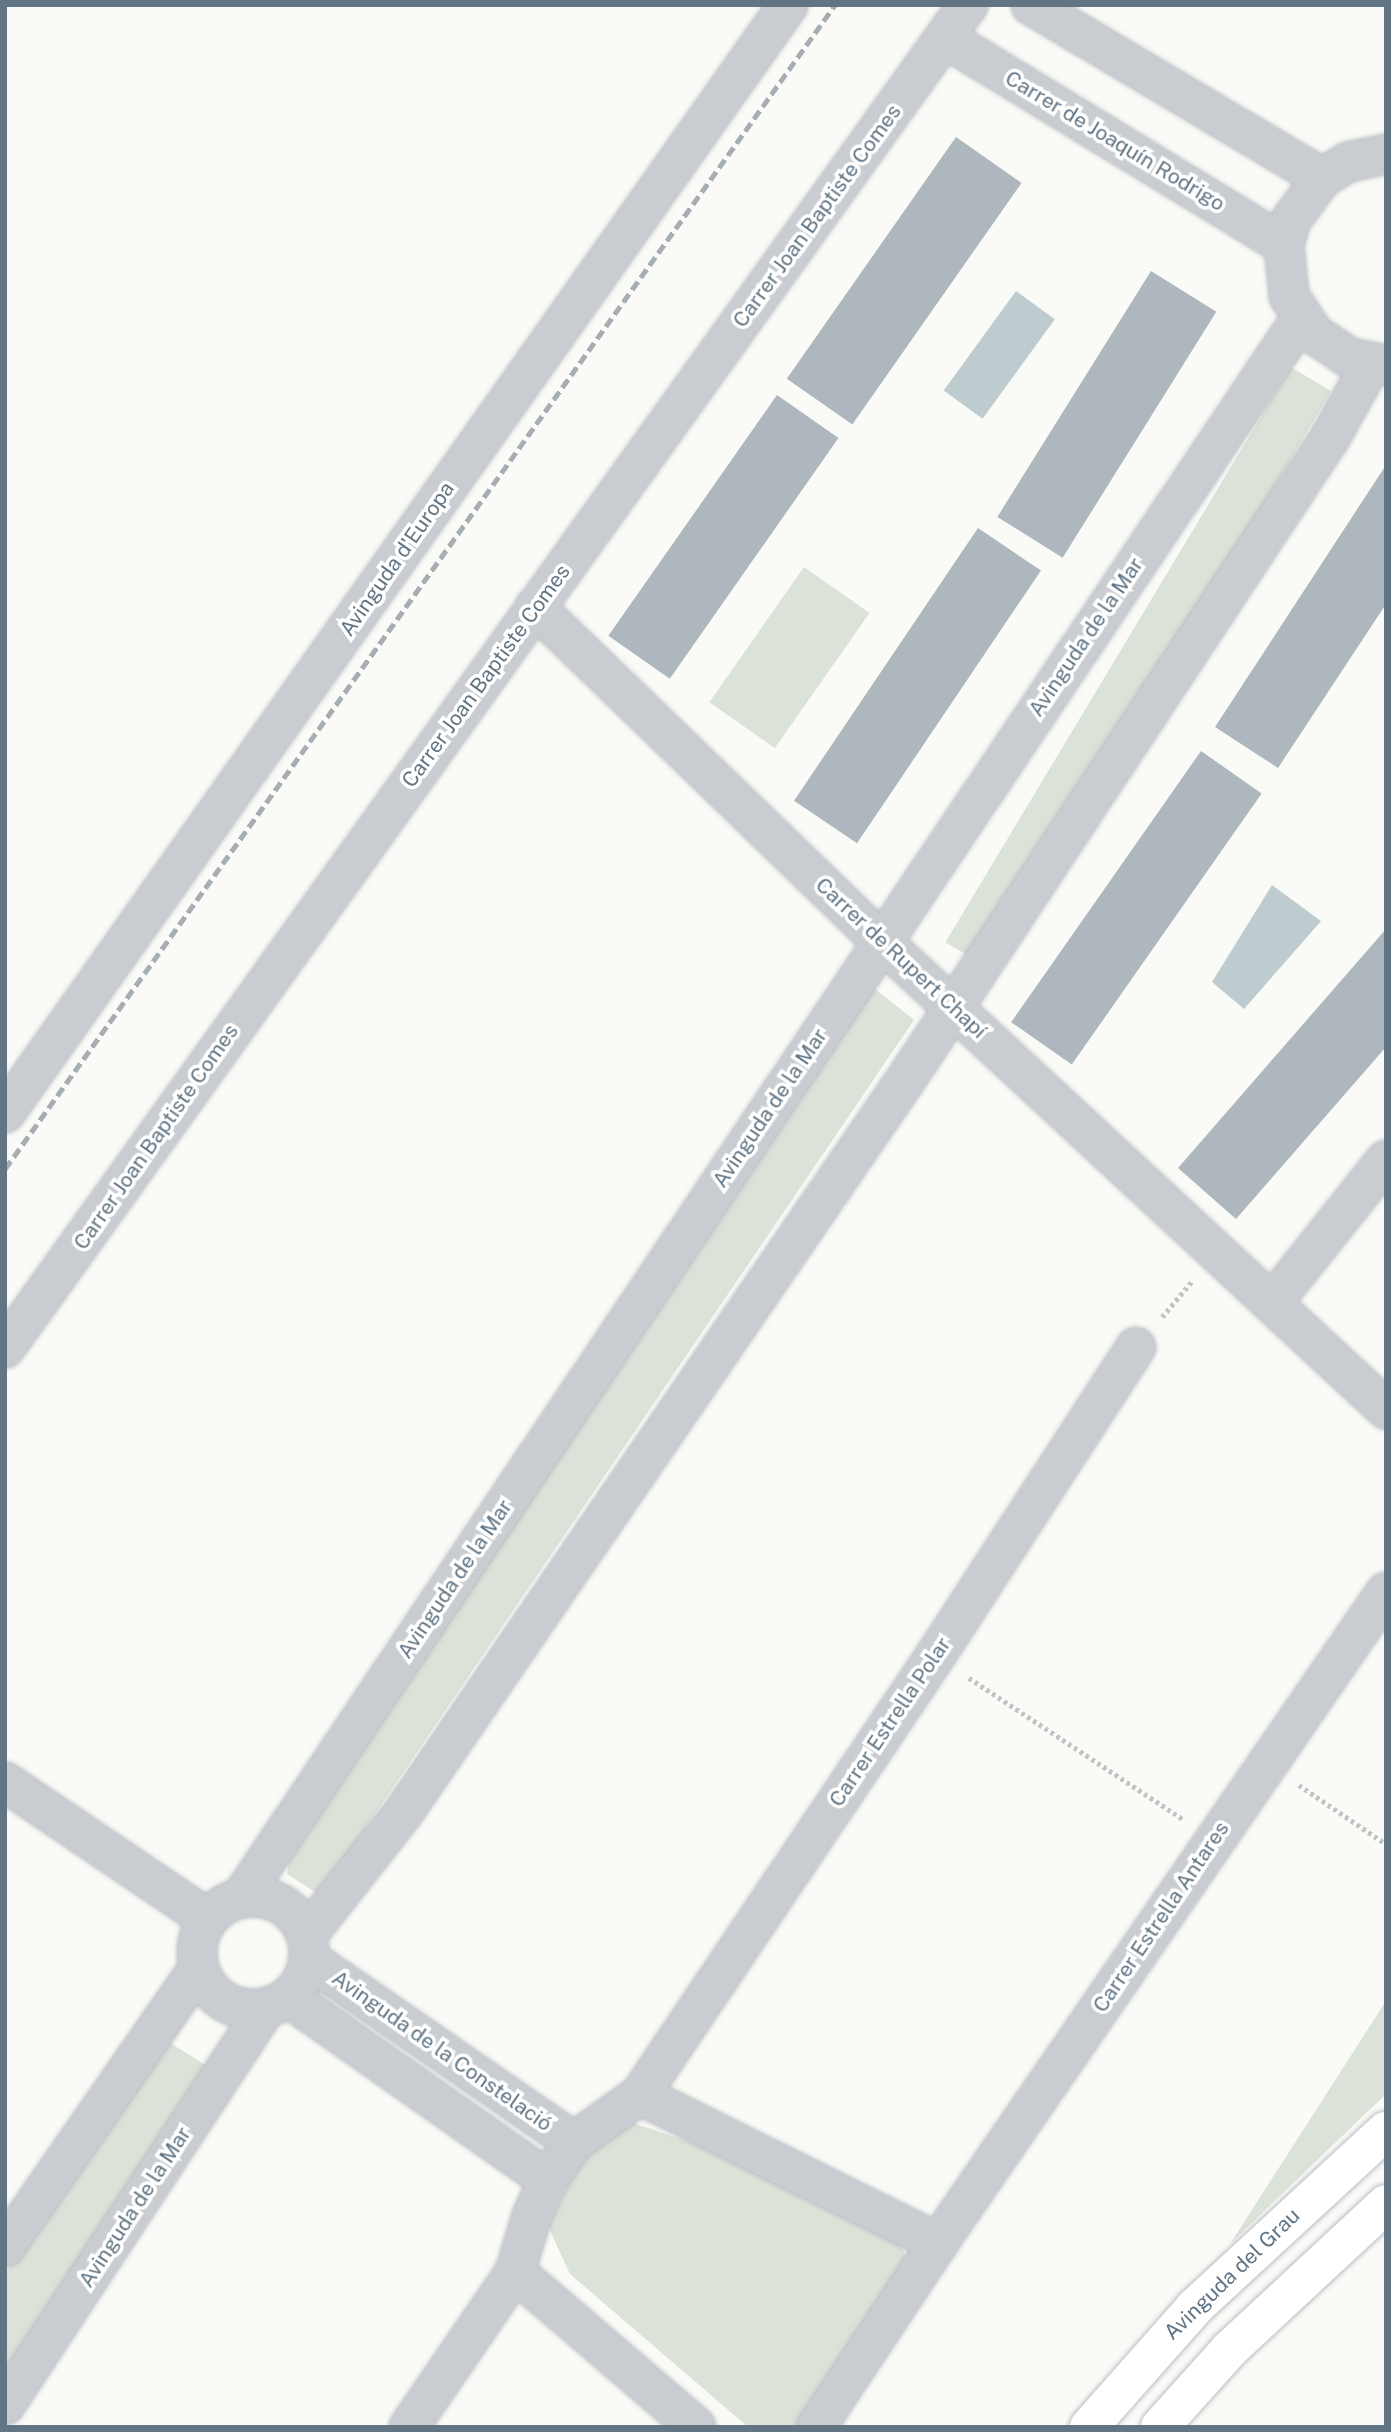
<!DOCTYPE html>
<html>
<head>
<meta charset="utf-8">
<style>
  body { margin:0 }
  #map { position:relative; width:1391px; height:2432px; overflow:hidden; background:#fafaf7; font-family:"Public Sans",sans-serif }
  div>[style] { position:absolute }
  .green>* { inset:0; background:#dbe2d8; transform-origin:0 0 }
  .water>* { inset:0; background:#beccd0; transform-origin:0 0 }
  .building>* { inset:0; background:#adb7bd; transform-origin:0 0 }
  .path>* { height:4.5px; margin-top:-2.25px; transform-origin:0; background:repeating-linear-gradient(90deg,#c0c3c5 0 3.5px,transparent 0 7px) }
  .roads { filter:drop-shadow(0 0 2px #b9bec2) drop-shadow(0 0 2px #b9bec2) }
  .minor>* { height:38px; margin:-19px; padding:0 19px; transform-origin:19px; border-radius:19px; background:#c9cdd1 }
  .minor>.ring { margin:-19px; padding:0; box-sizing:content-box; background:none; border:38px solid #c9cdd1; border-radius:50% }
  .major>* { height:38px; margin:-19px; padding:0 19px; transform-origin:19px; border-radius:19px; background:#fff }
  .rail>* { height:5px; margin-top:-2.5px; transform-origin:0; background:repeating-linear-gradient(90deg,#a6aeb4 0 10px,transparent 0 15px) }
  span { translate:-50% -50%; white-space:nowrap; text-align:center; line-height:1.15; -webkit-text-stroke:7px #fff; paint-order:stroke }
  .street-label { font-size:21px; color:#617585 }
  .frame { position:absolute; inset:0; border:7px solid #617585; pointer-events:none }
</style>
</head>
<body>
<div id="map">
  <div class="green">
    <i style="left:1291px;top:367px;width:47px;height:671px;rotate:31deg"></i>
    <i style="left:804px;top:567px;width:80px;height:165px;rotate:35deg"></i>
    <i style="clip-path:polygon(874px 988px,914px 1020px,320px 1895px,287px 1874px,289px 1860px)"></i>
    <i style="clip-path:polygon(1386px 2001px,1386px 2094px,1230px 2244px)"></i>
    <i style="clip-path:polygon(164px 2039px,207px 2066px,5px 2376px,5px 2274px)"></i>
    <i style="clip-path:polygon(624px 2120px,717px 2151px,901px 2245px,910px 2265px,804px 2427px,748px 2427px,570px 2274px,548px 2226px,579px 2163px)"></i>
  </div>
  <div class="water">
    <i style="left:1016px;top:291px;width:48px;height:123px;rotate:36deg"></i>
    <i style="clip-path:polygon(1272px 885px,1321px 921px,1244px 1009px,1212px 982px)"></i>
  </div>
  <div class="building">
    <i style="left:956px;top:137px;width:80px;height:295px;rotate:35deg"></i>
    <i style="left:1151px;top:271px;width:77px;height:290px;rotate:32deg"></i>
    <i style="left:777px;top:395px;width:75px;height:294px;rotate:35deg"></i>
    <i style="clip-path:polygon(1386px 465px,1386px 604px,1278px 768px,1215px 727px)"></i>
    <i style="left:978px;top:528px;width:76px;height:329px;rotate:34deg"></i>
    <i style="left:1201px;top:751px;width:74px;height:331px;rotate:35deg"></i>
    <i style="clip-path:polygon(1386px 929px,1386px 1047px,1236px 1219px,1178px 1168px)"></i>
  </div>
  <div class="path">
    <i style="left:1162px;top:1317px;width:47px;rotate:-50.2deg"></i>
    <i style="left:969px;top:1678px;width:258px;rotate:33.4deg"></i>
    <i style="left:1299px;top:1785px;width:105px;rotate:34.1deg"></i>
  </div>
  <div class="roads">
    <div class="minor">
      <i style="left:1031px;top:5px;width:339px;rotate:30.7deg"></i>
      <i style="left:945px;top:38px;width:397px;rotate:31.4deg"></i>
      <i style="left:1386px;top:154px;width:39px;rotate:168deg"></i>
      <i style="left:1348px;top:162px;width:31px;rotate:148deg"></i>
      <i style="left:1322px;top:178px;width:52px;rotate:126.4deg"></i>
      <i style="left:1291px;top:220px;width:26px;rotate:106deg"></i>
      <i style="left:1284px;top:245px;width:51px;rotate:84.4deg"></i>
      <i style="left:1289px;top:296px;width:45px;rotate:56.7deg"></i>
      <i style="left:1314px;top:334px;width:43px;rotate:33.7deg"></i>
      <i style="left:1350px;top:358px;width:37px;rotate:11deg"></i>
      <i style="left:535px;top:607px;width:481px;rotate:44deg"></i>
      <i style="left:881px;top:941px;width:689px;rotate:42.82deg"></i>
      <i style="left:5px;top:1113px;width:1357px;rotate:-54.75deg"></i>
      <i style="left:1273px;top:1302px;width:181px;rotate:-51.5deg"></i>
      <i style="left:5px;top:1348px;width:1653px;rotate:-54.36deg"></i>
      <i style="left:5px;top:1782px;width:245px;rotate:34deg"></i>
      <i class="ring" style="left:197px;top:1897px;width:74px;height:74px"></i>
      <i style="left:241px;top:1898px;width:1902px;rotate:-56.13deg"></i>
      <i style="left:307px;top:1935px;width:155px;rotate:-51.8deg"></i>
      <i style="left:403px;top:1813px;width:898px;rotate:-55.57deg"></i>
      <i style="left:911px;top:1072px;width:762px;rotate:-56.56deg"></i>
      <i style="left:1331px;top:436px;width:82px;rotate:-60.9deg"></i>
      <i style="left:310px;top:1960px;width:321px;rotate:34.6deg"></i>
      <i style="left:289px;top:1998px;width:317px;rotate:35.1deg"></i>
      <i style="left:640px;top:2095px;width:333px;rotate:26.4deg"></i>
      <i style="left:938px;top:2243px;width:221px;rotate:123.5deg"></i>
      <i style="left:938px;top:2243px;width:790px;rotate:-55.47deg"></i>
      <i style="left:5px;top:2247px;width:338px;rotate:-55.2deg"></i>
      <i style="left:5px;top:2405px;width:474px;rotate:-56.7deg"></i>
      <i style="left:409px;top:2427px;width:188px;rotate:-55.6deg"></i>
      <i style="left:696px;top:2427px;width:238px;rotate:-139.4deg"></i>
      <i style="left:515px;top:2272px;width:59px;rotate:-73.1deg"></i>
      <i style="left:532px;top:2216px;width:39px;rotate:-66deg"></i>
      <i style="left:548px;top:2180px;width:46px;rotate:-55.6deg"></i>
      <i style="left:574px;top:2142px;width:81px;rotate:-35.5deg"></i>
      <i style="left:640px;top:2095px;width:530px;rotate:-56.07deg"></i>
      <i style="left:936px;top:1655px;width:367px;rotate:-57deg"></i>
    </div>
    <div class="major">
      <i style="left:1089px;top:2427px;width:160px;rotate:-48.5deg"></i>
      <i style="left:1195px;top:2307px;width:260px;rotate:-42.7deg"></i>
      <i style="left:1160px;top:2427px;width:103px;rotate:-48.1deg"></i>
      <i style="left:1229px;top:2350px;width:214px;rotate:-42.9deg"></i>
    </div>
  </div>
  <div class="rail">
    <i style="left:5px;top:1169px;width:1430px;rotate:-54.51deg"></i>
  </div>
  <div class="street-label">
    <span style="left:1115px;top:141px;rotate:31deg">Carrer de Joaquín Rodrigo</span>
    <span style="left:817px;top:216px;rotate:-54deg">Carrer Joan Baptiste Comes</span>
    <span style="left:397px;top:559px;rotate:-55deg">Avinguda d'Europa</span>
    <span style="left:1086px;top:637px;rotate:-56deg">Avinguda de la Mar</span>
    <span style="left:486px;top:676px;rotate:-54deg">Carrer Joan Baptiste Comes</span>
    <span style="left:901px;top:958px;rotate:43deg">Carrer de Rupert Chapí</span>
    <span style="left:770px;top:1108px;rotate:-56deg">Avinguda de la Mar</span>
    <span style="left:156px;top:1137px;rotate:-55deg">Carrer Joan Baptiste Comes</span>
    <span style="left:455px;top:1579px;rotate:-56deg">Avinguda de la Mar</span>
    <span style="left:890px;top:1722px;rotate:-56deg">Carrer Estrella Polar</span>
    <span style="left:1161px;top:1917px;rotate:-56deg">Carrer Estrella Antares</span>
    <span style="left:442px;top:2051px;rotate:35deg">Avinguda de la Constelació</span>
    <span style="left:135px;top:2207px;rotate:-57deg">Avinguda de la Mar</span>
    <span style="left:1232px;top:2274px;rotate:-44deg">Avinguda del Grau</span>
  </div>
  <div class="frame"></div>
</div>
</body>
</html>
